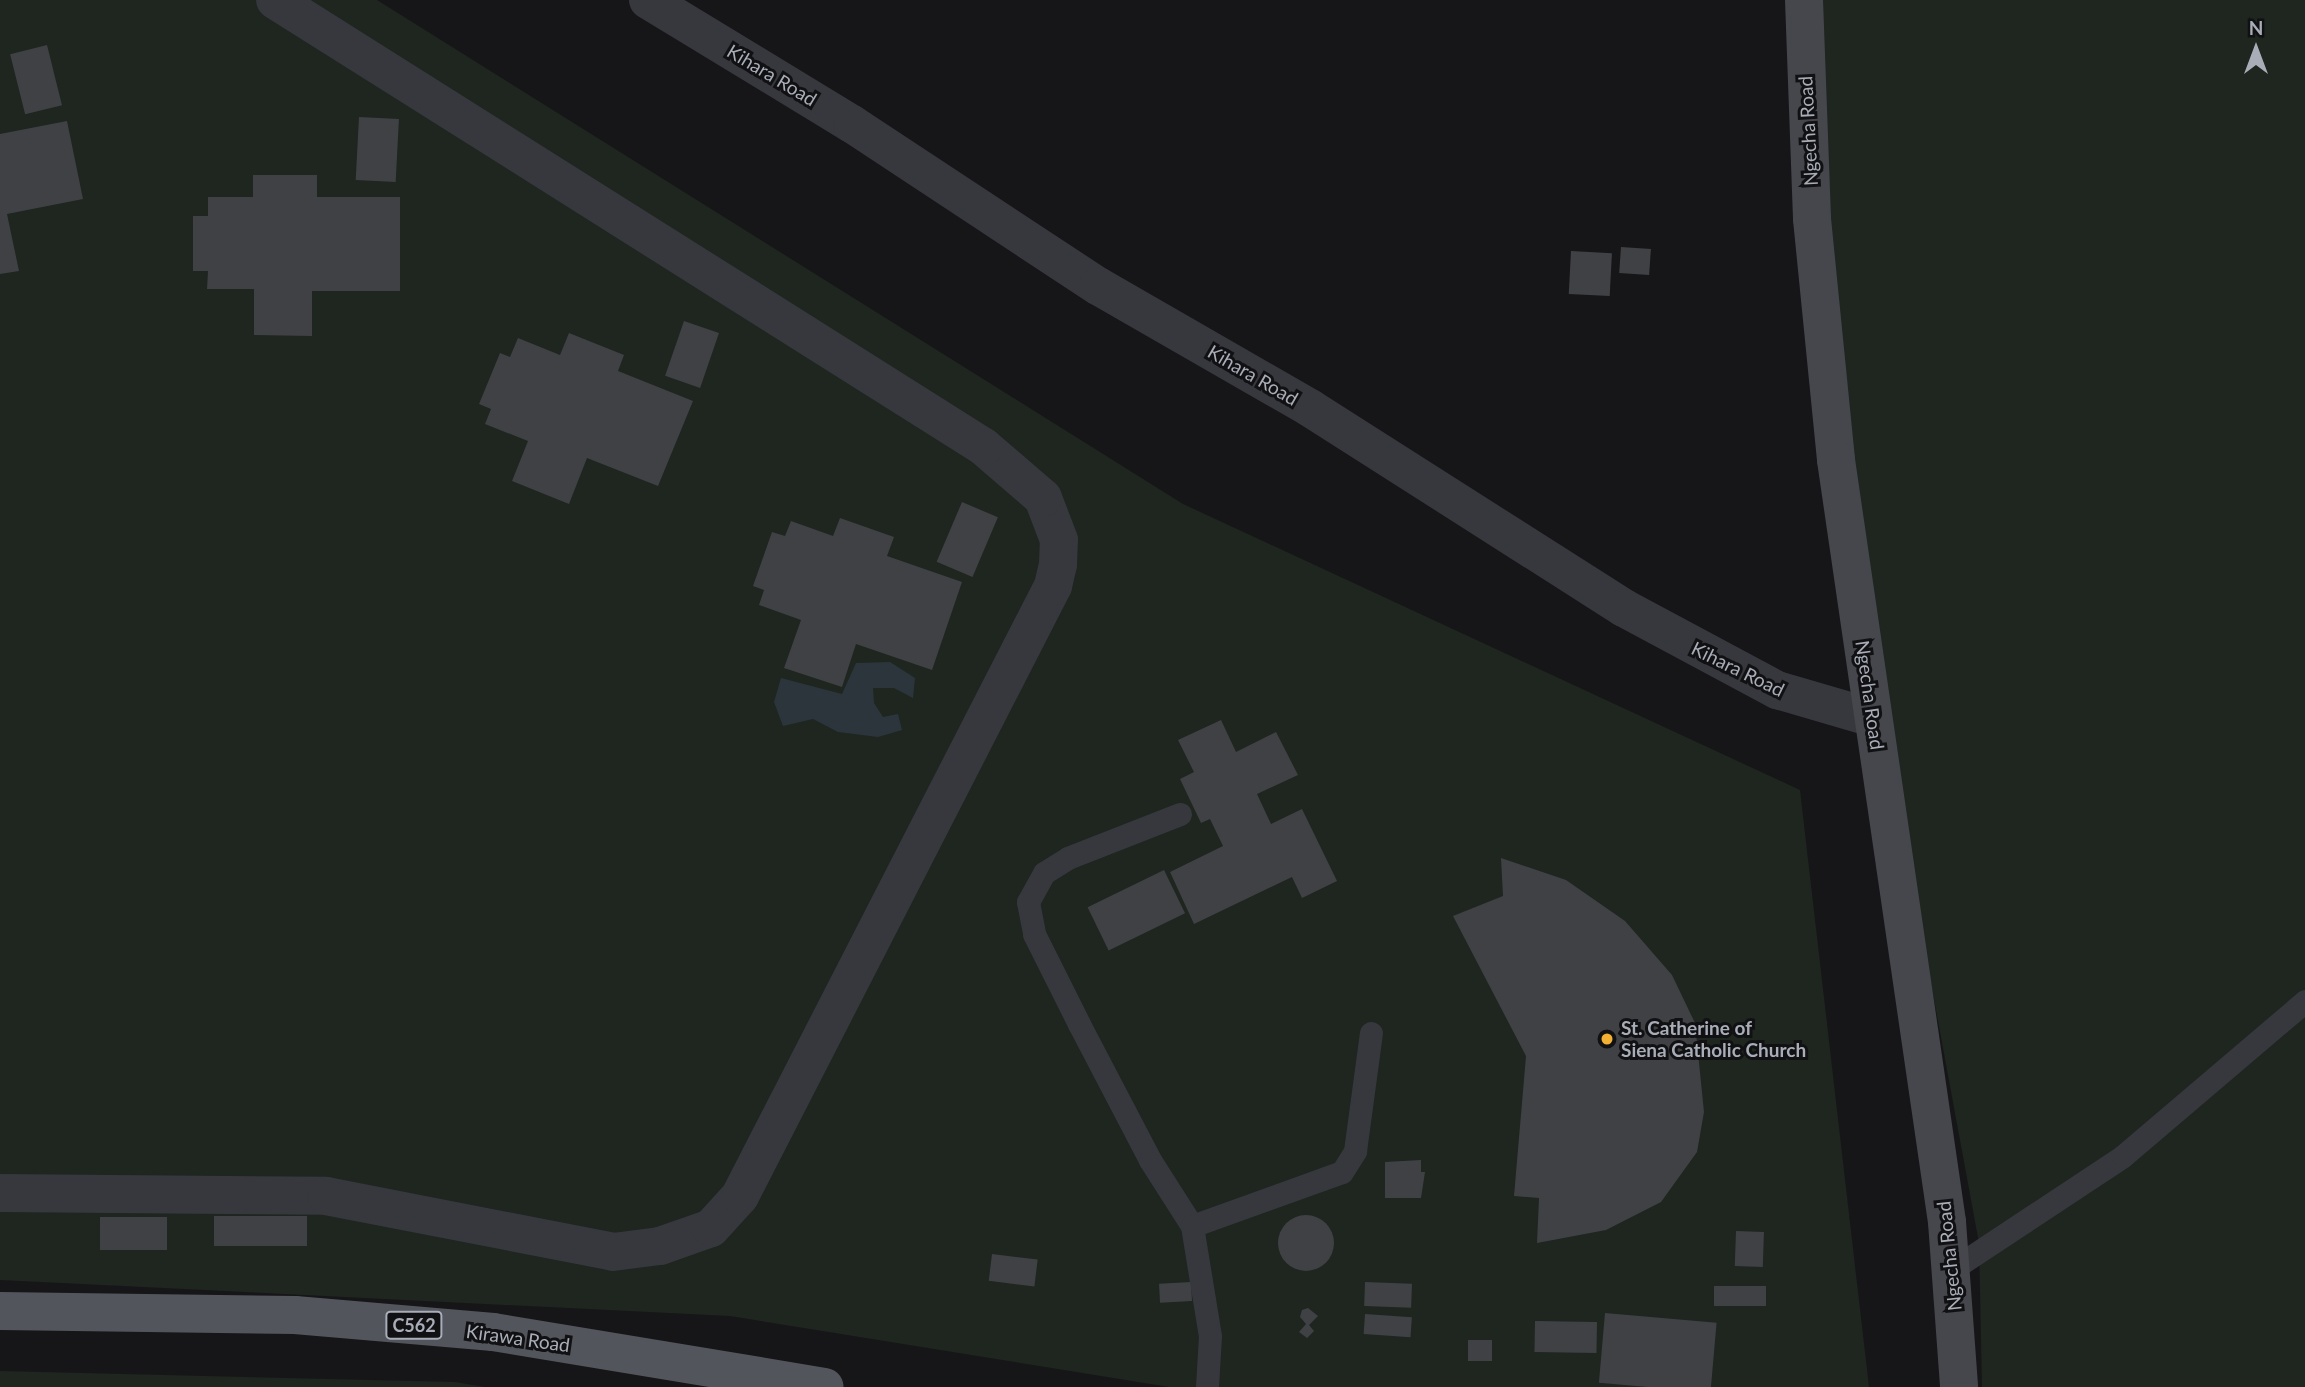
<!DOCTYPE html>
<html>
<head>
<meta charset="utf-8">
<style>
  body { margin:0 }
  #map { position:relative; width:2305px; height:1387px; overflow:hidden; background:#161618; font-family:Lato,sans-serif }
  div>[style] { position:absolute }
  .green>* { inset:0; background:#1e261f }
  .water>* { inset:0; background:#2c353c }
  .building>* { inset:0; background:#404145; transform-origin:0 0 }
  .round { border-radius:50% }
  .lane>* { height:23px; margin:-11.5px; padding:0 11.5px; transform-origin:11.5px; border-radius:11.5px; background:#37383d }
  .street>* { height:38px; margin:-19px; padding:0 19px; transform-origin:19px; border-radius:19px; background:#37383d }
  .secondary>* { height:38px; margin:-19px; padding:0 19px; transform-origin:19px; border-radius:19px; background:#45474d }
  .primary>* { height:38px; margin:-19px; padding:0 19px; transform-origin:19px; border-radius:19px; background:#53555c }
  .dots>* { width:19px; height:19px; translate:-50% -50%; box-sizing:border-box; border:4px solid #111113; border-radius:50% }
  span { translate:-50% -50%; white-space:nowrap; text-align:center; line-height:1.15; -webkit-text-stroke:6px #111113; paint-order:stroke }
  .shield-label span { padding:2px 5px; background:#111113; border:2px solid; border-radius:5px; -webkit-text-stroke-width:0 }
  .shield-label { font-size:18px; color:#a8adb8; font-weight:700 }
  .street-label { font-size:19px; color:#a8adb8 }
  .poi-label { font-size:19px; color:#a8adb8; font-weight:700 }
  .left { translate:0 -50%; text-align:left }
  .north { position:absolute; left:2221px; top:14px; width:70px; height:70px; -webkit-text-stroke:5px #111113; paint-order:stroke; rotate:0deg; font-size:19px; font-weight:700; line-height:28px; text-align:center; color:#a8adb8 }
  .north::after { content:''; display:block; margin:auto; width:24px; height:32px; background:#a8adb8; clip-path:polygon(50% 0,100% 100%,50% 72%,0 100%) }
</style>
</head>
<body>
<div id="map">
  <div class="green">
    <i style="clip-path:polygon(0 0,377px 0,1183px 504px,1800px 790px,1869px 1387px,1169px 1387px,730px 1316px,0 1280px)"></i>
    <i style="clip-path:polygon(1814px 0,2305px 0,2305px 1387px,1982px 1387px,1979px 1243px,1912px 880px,1842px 402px)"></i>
    <i style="clip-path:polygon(0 1371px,455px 1382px,485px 1387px,0 1387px)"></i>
  </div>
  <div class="water">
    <i style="clip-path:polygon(890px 662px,915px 678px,913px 698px,894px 688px,873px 688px,874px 703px,883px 717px,898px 714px,902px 730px,878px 737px,838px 732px,813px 719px,783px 726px,774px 702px,781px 678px,842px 694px,856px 663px)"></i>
  </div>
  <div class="building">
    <i style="left:47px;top:45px;width:62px;height:38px;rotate:76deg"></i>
    <i style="left:359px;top:117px;width:40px;height:63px;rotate:3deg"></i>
    <i style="clip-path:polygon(67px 121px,83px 199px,7px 214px,19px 271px,0 274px,0 134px)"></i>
    <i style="clip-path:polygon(253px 175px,317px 175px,317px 197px,400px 197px,400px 291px,312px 291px,312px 336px,254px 335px,254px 289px,207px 289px,208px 271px,193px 271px,193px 216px,208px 216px,208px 197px,253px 197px)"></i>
    <i style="left:1621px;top:247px;width:30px;height:26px;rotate:4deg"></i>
    <i style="left:1571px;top:251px;width:41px;height:43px;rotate:3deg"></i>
    <i style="left:684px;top:321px;width:37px;height:58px;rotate:19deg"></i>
    <i style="clip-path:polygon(569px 333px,624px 355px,618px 371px,693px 401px,658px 486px,587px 458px,569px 504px,512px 481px,528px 441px,485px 424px,491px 409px,479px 404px,500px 353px,510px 357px,518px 338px,560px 355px)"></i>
    <i style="left:962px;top:502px;width:39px;height:65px;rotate:23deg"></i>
    <i style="clip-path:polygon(840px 518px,894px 537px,887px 556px,962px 582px,932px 670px,856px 644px,842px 687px,784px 668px,801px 620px,759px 605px,764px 590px,753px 586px,772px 532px,785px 536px,791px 521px,833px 536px)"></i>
    <i style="clip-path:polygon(1221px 720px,1236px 752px,1276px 732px,1298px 775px,1257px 794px,1271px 824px,1302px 809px,1337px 881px,1302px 898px,1292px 877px,1194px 924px,1170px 872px,1223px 846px,1210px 819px,1201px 823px,1180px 779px,1194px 772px,1178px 740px)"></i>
    <i style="clip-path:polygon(1501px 858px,1566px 880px,1625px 921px,1672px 975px,1695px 1023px,1704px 1112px,1697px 1152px,1661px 1202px,1606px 1230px,1537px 1243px,1539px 1198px,1514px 1196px,1526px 1056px,1453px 916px,1503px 896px)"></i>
    <i style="left:1164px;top:870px;width:48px;height:85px;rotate:64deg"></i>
    <i style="clip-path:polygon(1421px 1160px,1421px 1172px,1425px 1172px,1421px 1198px,1385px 1198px,1385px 1162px)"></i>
    <i class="round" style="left:1278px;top:1215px;width:56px;height:56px"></i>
    <i style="left:214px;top:1216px;width:93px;height:30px"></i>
    <i style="left:100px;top:1217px;width:67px;height:33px"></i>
    <i style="left:1736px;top:1231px;width:28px;height:35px;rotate:2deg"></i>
    <i style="left:992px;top:1254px;width:46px;height:27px;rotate:7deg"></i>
    <i style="left:1191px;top:1282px;width:19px;height:32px;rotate:87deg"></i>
    <i style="left:1365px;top:1282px;width:47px;height:24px;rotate:2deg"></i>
    <i style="left:1714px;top:1286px;width:52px;height:20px"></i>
    <i style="clip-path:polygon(1308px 1308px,1318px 1316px,1309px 1325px,1314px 1331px,1307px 1338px,1299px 1332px,1306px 1324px,1300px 1317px,1302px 1310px)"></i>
    <i style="left:1605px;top:1313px;width:112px;height:70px;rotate:5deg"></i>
    <i style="left:1365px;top:1314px;width:47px;height:20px;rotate:4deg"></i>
    <i style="left:1535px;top:1321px;width:62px;height:31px;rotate:1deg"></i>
    <i style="left:1468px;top:1340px;width:24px;height:21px"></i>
  </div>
  <div class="lane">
    <i style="left:1180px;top:814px;width:120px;rotate:158.6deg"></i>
    <i style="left:1068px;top:858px;width:28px;rotate:148deg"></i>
    <i style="left:1044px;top:873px;width:33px;rotate:119deg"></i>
    <i style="left:1028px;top:902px;width:33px;rotate:79deg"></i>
    <i style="left:1034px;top:934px;width:101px;rotate:63.4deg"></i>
    <i style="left:1079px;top:1024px;width:153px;rotate:62.4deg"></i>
    <i style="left:1150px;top:1160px;width:78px;rotate:57.5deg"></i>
    <i style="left:1192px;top:1226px;width:111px;rotate:80.7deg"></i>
    <i style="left:1210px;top:1336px;width:51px;rotate:93.4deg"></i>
    <i style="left:1192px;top:1226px;width:159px;rotate:-19.8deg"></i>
    <i style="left:1342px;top:1172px;width:25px;rotate:-58deg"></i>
    <i style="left:1355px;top:1151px;width:119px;rotate:-82.3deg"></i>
    <i style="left:1951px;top:1270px;width:206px;rotate:-33.5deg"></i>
    <i style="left:2123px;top:1156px;width:239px;rotate:-40.4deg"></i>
  </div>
  <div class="street">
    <i style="left:648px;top:0;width:239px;rotate:31.3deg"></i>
    <i style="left:852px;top:124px;width:295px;rotate:33.4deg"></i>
    <i style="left:1098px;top:286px;width:245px;rotate:29.9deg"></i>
    <i style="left:1310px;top:408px;width:372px;rotate:32.5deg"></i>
    <i style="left:1624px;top:608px;width:174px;rotate:28.2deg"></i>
    <i style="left:1777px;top:690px;width:100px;rotate:16.3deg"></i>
    <i style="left:0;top:1193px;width:326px;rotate:0.5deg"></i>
    <i style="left:326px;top:1196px;width:292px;rotate:11deg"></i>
    <i style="left:613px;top:1252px;width:47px;rotate:-7.3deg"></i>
    <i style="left:660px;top:1246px;width:54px;rotate:-19.4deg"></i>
    <i style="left:711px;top:1228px;width:43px;rotate:-47.8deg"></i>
    <i style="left:740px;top:1196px;width:686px;rotate:-62.84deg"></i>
    <i style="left:1053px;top:586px;width:22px;rotate:-77deg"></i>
    <i style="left:1058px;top:565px;width:25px;rotate:-88deg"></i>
    <i style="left:1059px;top:540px;width:45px;rotate:-110.9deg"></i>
    <i style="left:1043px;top:498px;width:78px;rotate:-139.2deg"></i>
    <i style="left:984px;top:447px;width:838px;rotate:-147.77deg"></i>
  </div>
  <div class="secondary">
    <i style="left:1804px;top:0;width:219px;rotate:87.9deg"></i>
    <i style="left:1812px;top:219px;width:242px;rotate:84.3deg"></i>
    <i style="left:1836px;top:460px;width:770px;rotate:81.71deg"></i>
    <i style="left:1947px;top:1222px;width:165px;rotate:85.8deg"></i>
  </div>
  <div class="primary">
    <i style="left:0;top:1311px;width:295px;rotate:0.8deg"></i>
    <i style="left:295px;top:1315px;width:199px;rotate:4.9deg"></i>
    <i style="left:493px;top:1332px;width:336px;rotate:9.4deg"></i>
  </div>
  <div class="dots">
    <i style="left:1607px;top:1039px;background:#f2b134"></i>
  </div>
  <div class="shield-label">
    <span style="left:414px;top:1325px">C562</span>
  </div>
  <div class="street-label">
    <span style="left:772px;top:75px;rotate:31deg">Kihara Road</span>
    <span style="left:1808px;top:131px;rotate:-93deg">Ngecha Road</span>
    <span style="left:1253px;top:375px;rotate:30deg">Kihara Road</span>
    <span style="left:1738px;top:669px;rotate:26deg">Kihara Road</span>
    <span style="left:1870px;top:695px;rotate:82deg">Ngecha Road</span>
    <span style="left:1949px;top:1256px;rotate:-96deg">Ngecha Road</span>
    <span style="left:518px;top:1338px;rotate:8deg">Kirawa Road</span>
  </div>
  <div class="poi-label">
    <span class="left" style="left:1621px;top:1039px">St. Catherine of<br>Siena Catholic Church</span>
  </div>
  <div class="north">N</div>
</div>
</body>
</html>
